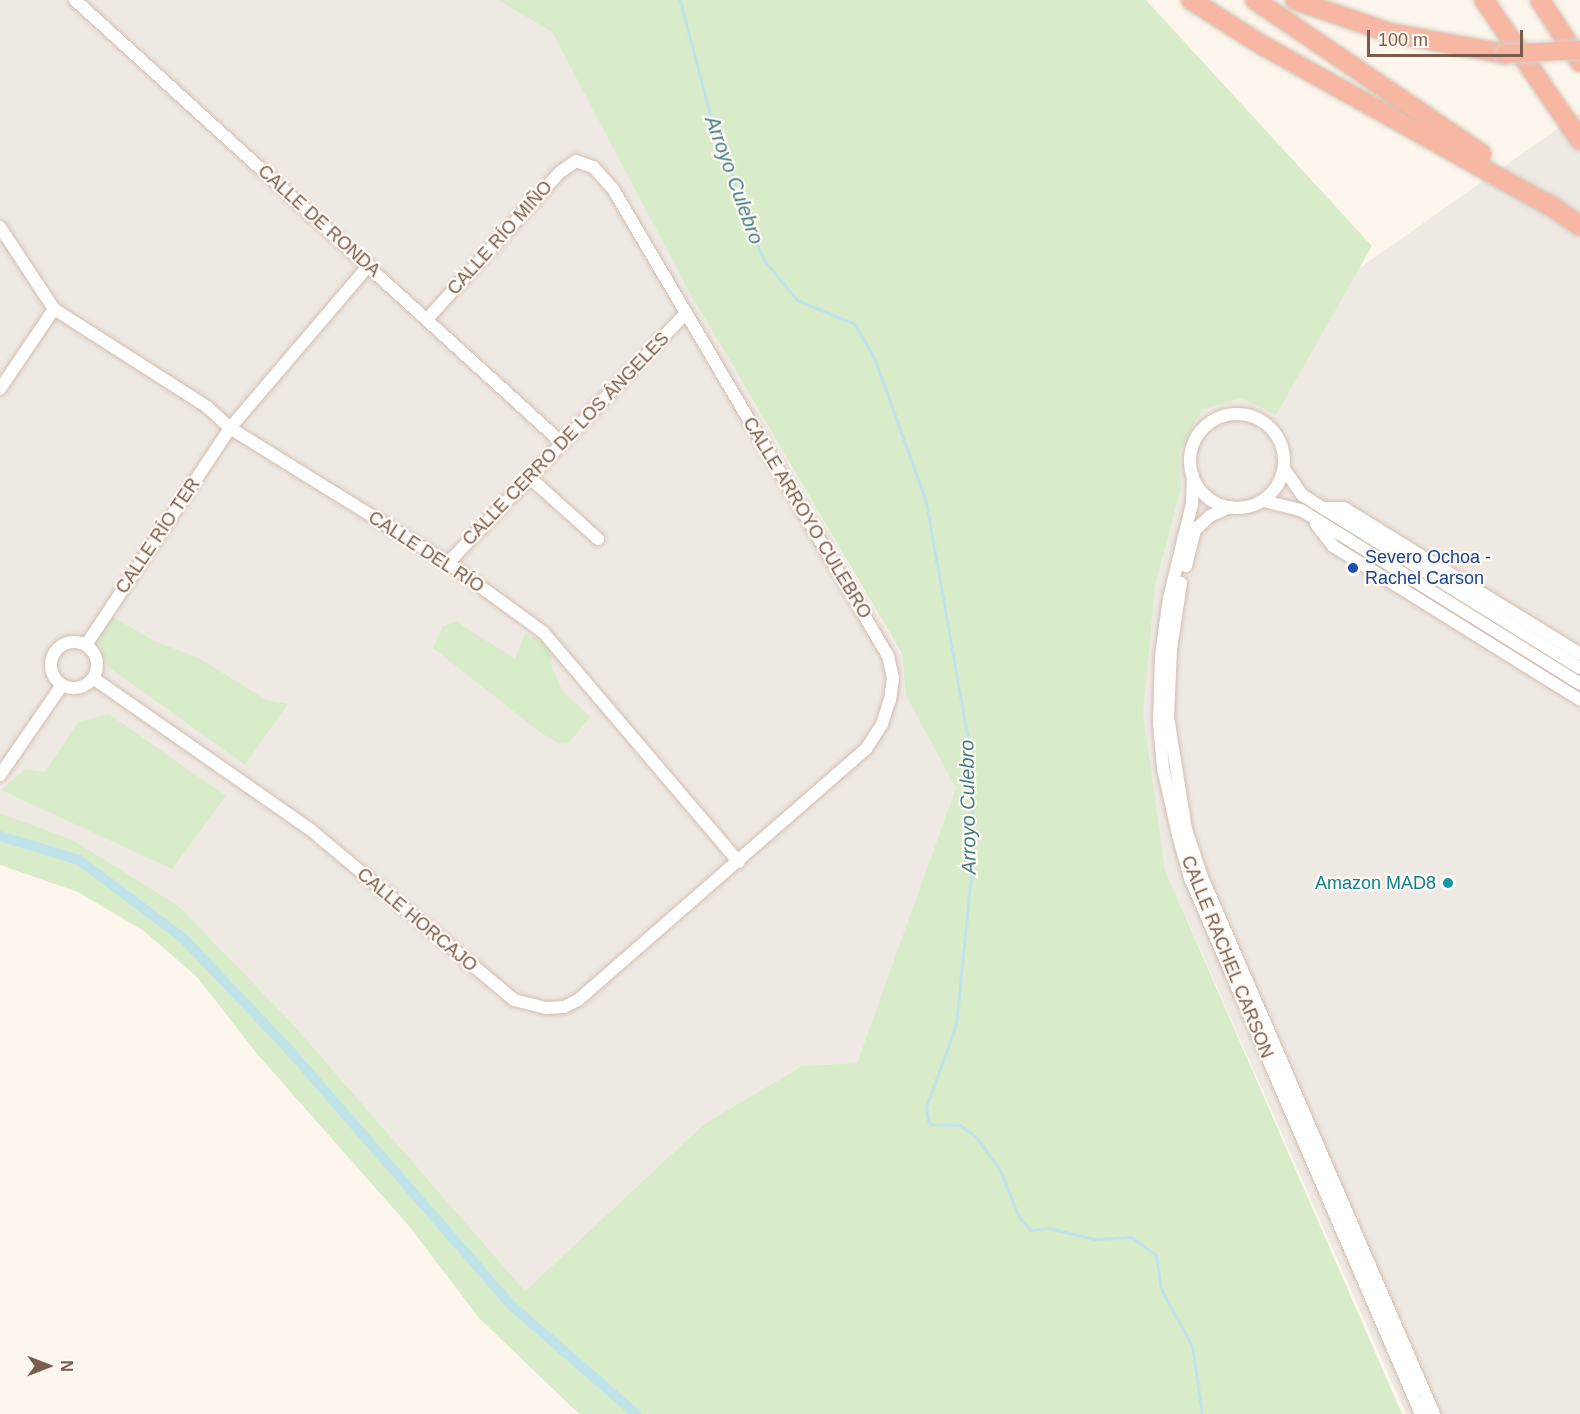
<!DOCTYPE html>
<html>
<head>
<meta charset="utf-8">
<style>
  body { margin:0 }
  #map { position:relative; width:1580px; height:1414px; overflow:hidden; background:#fdf6ec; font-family:Arial,sans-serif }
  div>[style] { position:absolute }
  .industrial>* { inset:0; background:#efe9e4 }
  .green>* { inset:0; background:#d8ecc9 }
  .stream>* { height:3px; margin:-1.5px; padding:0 1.5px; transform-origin:1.5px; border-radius:1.5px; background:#bfe3e8 }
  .canal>* { height:10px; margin:-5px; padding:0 5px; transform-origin:5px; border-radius:5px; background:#bfe3e8 }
  .roads { filter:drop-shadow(0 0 2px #d1beb0) drop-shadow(0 0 2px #d1beb0) }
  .minor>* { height:12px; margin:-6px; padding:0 6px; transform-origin:6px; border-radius:6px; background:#fff }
  .minor>.ring { margin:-6px; padding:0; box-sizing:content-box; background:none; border:12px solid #fff; border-radius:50% }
  .highway>* { height:18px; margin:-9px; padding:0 9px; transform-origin:9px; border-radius:9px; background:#f7b7a3 }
  .bridges { filter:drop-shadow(0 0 2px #dad1cd) drop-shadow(0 0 2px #dad1cd) }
  .highway-bridge>* { height:18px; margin:-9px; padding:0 9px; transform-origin:9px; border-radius:9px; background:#f7b7a3 }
  .dots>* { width:16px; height:16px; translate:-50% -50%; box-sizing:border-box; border:3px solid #fffaf3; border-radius:50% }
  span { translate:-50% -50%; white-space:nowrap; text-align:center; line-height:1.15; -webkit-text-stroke:4.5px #fffaf3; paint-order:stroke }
  .street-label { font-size:18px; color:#7a5c4d }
  .transit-label { font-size:18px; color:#164399 }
  .left { translate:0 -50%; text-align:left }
  .culture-label { font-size:18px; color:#0d838f }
  .right { translate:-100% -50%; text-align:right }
  .water-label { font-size:20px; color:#437c86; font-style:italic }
  .north { position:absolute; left:18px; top:1336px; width:60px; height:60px; -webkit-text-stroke:4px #fffaf3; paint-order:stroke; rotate:90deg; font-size:16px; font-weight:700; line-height:24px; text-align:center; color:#7a5c4d }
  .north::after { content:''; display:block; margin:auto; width:21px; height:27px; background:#7a5c4d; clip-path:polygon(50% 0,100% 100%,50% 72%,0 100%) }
  .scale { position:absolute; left:1367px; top:30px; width:156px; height:27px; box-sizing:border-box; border:3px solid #7a5c4d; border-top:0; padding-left:8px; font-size:18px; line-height:21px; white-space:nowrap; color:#7a5c4d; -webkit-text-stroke:4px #fffaf3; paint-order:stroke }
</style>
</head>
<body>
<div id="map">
  <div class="industrial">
    <i style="clip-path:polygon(0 0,498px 0,552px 31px,688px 290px,902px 656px,906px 696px,957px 788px,857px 1063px,802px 1066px,704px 1124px,525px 1291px,291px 1022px,179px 906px,71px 839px,0 813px)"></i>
    <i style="clip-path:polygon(1580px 113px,1580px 1414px,1406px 1414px,1165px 870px,1142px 718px,1155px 586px,1181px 489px,1179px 453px,1202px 410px,1241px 398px,1276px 415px,1358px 269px)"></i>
  </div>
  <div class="green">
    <i style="clip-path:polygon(498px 0,1146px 0,1372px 246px,1276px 415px,1241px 398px,1202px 410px,1179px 453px,1181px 489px,1155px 586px,1143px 714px,1165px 870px,1402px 1414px,579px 1414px,480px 1319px,408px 1225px,258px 1055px,197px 977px,144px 931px,78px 892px,0 865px,0 813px,71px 839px,179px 906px,291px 1022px,525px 1291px,704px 1124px,802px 1066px,857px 1063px,956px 788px,906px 696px,902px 654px,688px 290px,552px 32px)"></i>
    <i style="clip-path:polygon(113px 617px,154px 641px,199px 658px,266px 700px,288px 704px,245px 765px,107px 666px,98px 641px)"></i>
    <i style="clip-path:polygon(456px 621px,515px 659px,525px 634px,550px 641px,552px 667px,562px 690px,590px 717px,569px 743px,559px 744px,540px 732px,433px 648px,442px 627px)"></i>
    <i style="clip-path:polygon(109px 714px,226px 796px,172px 869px,1px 790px,25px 769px,45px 772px,78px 722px)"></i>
  </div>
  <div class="stream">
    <i style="left:680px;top:0;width:155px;rotate:75.4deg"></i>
    <i style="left:719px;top:150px;width:16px;rotate:52deg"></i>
    <i style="left:729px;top:163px;width:44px;rotate:75.7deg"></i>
    <i style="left:740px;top:206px;width:58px;rotate:66.5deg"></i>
    <i style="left:763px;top:259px;width:53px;rotate:50.3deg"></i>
    <i style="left:797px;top:300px;width:63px;rotate:22.5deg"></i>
    <i style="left:855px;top:324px;width:41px;rotate:60.9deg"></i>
    <i style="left:875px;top:360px;width:151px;rotate:70.2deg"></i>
    <i style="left:926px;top:502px;width:258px;rotate:80deg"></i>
    <i style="left:971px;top:756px;width:99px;rotate:88.8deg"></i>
    <i style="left:973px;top:855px;width:171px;rotate:95.7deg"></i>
    <i style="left:956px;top:1025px;width:87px;rotate:110.1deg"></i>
    <i style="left:926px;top:1107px;width:13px;rotate:81deg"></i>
    <i style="left:928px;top:1120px;width:4px;rotate:63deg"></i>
    <i style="left:930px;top:1124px;width:30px;rotate:2deg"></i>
    <i style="left:960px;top:1125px;width:20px;rotate:37deg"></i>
    <i style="left:976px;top:1137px;width:41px;rotate:54deg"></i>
    <i style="left:1000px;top:1170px;width:48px;rotate:68.2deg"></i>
    <i style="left:1018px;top:1215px;width:19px;rotate:51deg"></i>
    <i style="left:1030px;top:1230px;width:18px;rotate:-6deg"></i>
    <i style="left:1048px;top:1228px;width:48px;rotate:13.2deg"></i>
    <i style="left:1095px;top:1239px;width:36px;rotate:-3deg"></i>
    <i style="left:1131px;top:1237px;width:31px;rotate:36deg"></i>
    <i style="left:1156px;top:1255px;width:34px;rotate:82deg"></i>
    <i style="left:1161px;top:1289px;width:65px;rotate:61.5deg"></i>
    <i style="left:1192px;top:1346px;width:69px;rotate:81.6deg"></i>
  </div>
  <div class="canal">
    <i style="left:0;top:836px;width:83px;rotate:16.9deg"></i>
    <i style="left:79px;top:860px;width:130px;rotate:36.9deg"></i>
    <i style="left:183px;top:938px;width:157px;rotate:46.5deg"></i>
    <i style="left:291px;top:1052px;width:335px;rotate:49deg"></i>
    <i style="left:511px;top:1305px;width:166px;rotate:41.1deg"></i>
  </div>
  <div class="roads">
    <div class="minor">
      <i style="left:75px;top:0;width:658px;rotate:42.29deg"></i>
      <i style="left:0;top:227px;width:98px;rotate:56.6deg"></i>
      <i style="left:54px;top:309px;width:182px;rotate:32.6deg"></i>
      <i style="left:207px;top:407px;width:31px;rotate:42deg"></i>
      <i style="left:230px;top:428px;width:256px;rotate:31.8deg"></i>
      <i style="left:448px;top:563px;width:117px;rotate:36deg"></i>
      <i style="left:543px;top:632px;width:302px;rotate:49.6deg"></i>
      <i style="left:0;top:389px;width:97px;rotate:-56deg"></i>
      <i class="ring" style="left:1190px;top:414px;width:82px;height:82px"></i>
      <i style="left:1284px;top:469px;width:32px;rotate:55deg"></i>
      <i style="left:1302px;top:495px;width:327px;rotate:31.9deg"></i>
      <i style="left:1193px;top:476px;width:28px;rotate:92deg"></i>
      <i style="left:1192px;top:504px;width:97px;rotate:103.7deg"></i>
      <i style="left:1169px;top:598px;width:59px;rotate:97.9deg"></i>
      <i style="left:1161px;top:656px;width:67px;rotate:91.7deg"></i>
      <i style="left:1159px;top:723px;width:45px;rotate:84.9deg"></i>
      <i style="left:1163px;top:768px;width:69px;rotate:77.4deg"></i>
      <i style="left:1178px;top:835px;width:45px;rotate:74.4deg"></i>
      <i style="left:1190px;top:878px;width:584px;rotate:66.69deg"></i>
      <i style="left:529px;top:477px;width:93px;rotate:41.9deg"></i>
      <i style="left:1264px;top:501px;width:38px;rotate:14deg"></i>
      <i style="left:1301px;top:510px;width:329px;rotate:31.9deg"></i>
      <i style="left:1323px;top:508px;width:21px"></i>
      <i style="left:1344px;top:508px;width:278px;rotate:31.7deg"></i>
      <i style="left:1316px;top:524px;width:28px;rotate:52deg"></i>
      <i style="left:1333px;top:546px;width:291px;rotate:31.9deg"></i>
      <i style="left:448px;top:563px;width:344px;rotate:-46.4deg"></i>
      <i style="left:1186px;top:566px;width:37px;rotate:-76deg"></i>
      <i style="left:1195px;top:530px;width:21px;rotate:-43deg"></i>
      <i style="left:1210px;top:516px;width:20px;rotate:-24deg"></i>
      <i style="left:1181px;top:583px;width:67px;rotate:98.6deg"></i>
      <i style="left:1171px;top:649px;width:68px;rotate:92.5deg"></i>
      <i style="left:1168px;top:717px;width:113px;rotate:80.9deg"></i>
      <i style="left:1186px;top:829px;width:51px;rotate:71.6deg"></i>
      <i style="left:1202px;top:877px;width:585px;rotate:66.63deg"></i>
      <i class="ring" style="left:51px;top:642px;width:34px;height:34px"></i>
      <i style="left:86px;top:645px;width:260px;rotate:-56.4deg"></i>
      <i style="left:230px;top:428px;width:214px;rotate:-49.5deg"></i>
      <i style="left:93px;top:678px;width:267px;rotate:34.9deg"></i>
      <i style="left:312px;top:831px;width:263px;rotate:39.9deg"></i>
      <i style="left:514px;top:1000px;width:34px;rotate:14deg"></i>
      <i style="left:547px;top:1008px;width:17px;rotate:-3deg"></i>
      <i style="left:564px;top:1007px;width:16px;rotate:-27deg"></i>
      <i style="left:578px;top:1000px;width:382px;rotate:-41.1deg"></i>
      <i style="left:866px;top:749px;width:30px;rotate:-57deg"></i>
      <i style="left:882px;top:724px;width:25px;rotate:-72deg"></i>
      <i style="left:890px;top:700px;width:22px;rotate:-82deg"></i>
      <i style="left:893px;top:678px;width:23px;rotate:-103deg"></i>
      <i style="left:888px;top:656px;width:542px;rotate:-120.49deg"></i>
      <i style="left:613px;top:189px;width:30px;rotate:-132deg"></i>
      <i style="left:593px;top:167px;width:18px;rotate:-161deg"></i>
      <i style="left:576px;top:161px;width:19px;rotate:145deg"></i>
      <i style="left:560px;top:172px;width:198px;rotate:132.1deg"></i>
      <i style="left:0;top:775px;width:109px;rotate:-55.4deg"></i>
    </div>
    <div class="highway">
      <i style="left:1191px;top:0;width:84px;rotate:32.4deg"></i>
      <i style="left:1262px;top:45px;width:337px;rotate:29.2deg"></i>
      <i style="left:1255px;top:0;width:274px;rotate:34.2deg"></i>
      <i style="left:1295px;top:0;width:102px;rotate:19deg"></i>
      <i style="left:1391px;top:33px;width:116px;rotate:10.4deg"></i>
      <i style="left:1484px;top:0;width:170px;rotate:55.6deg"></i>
      <i style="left:1540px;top:0;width:74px;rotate:57.2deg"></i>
      <i style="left:1547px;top:203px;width:40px;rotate:34.9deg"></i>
    </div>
  </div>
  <div class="bridges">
    <div class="highway-bridge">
      <i style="left:1505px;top:54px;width:75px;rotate:-3.1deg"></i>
    </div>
  </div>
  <div class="dots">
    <i style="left:1353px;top:568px;background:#1a4fb4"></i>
    <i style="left:1448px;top:883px;background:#0f9aa8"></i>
  </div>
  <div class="street-label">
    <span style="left:319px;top:221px;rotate:42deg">CALLE DE RONDA</span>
    <span style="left:500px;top:238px;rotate:-48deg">CALLE RÍO MIÑO</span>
    <span style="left:566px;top:439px;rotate:-46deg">CALLE CERRO DE LOS ÁNGELES</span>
    <span style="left:807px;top:518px;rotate:59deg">CALLE ARROYO CULEBRO</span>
    <span style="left:158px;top:536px;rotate:-56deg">CALLE RÍO TER</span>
    <span style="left:426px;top:552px;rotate:33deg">CALLE DEL RÍO</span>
    <span style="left:417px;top:920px;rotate:40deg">CALLE HORCAJO</span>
    <span style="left:1227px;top:957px;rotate:68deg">CALLE RACHEL CARSON</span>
  </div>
  <div class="transit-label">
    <span class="left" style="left:1365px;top:568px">Severo Ochoa -<br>Rachel Carson</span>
  </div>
  <div class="culture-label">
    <span class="right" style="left:1436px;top:883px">Amazon MAD8</span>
  </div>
  <div class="water-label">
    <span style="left:734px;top:180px;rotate:70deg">Arroyo Culebro</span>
    <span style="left:968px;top:807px;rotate:-91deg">Arroyo Culebro</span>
  </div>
  <div class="north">N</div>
  <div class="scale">100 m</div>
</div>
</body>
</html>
